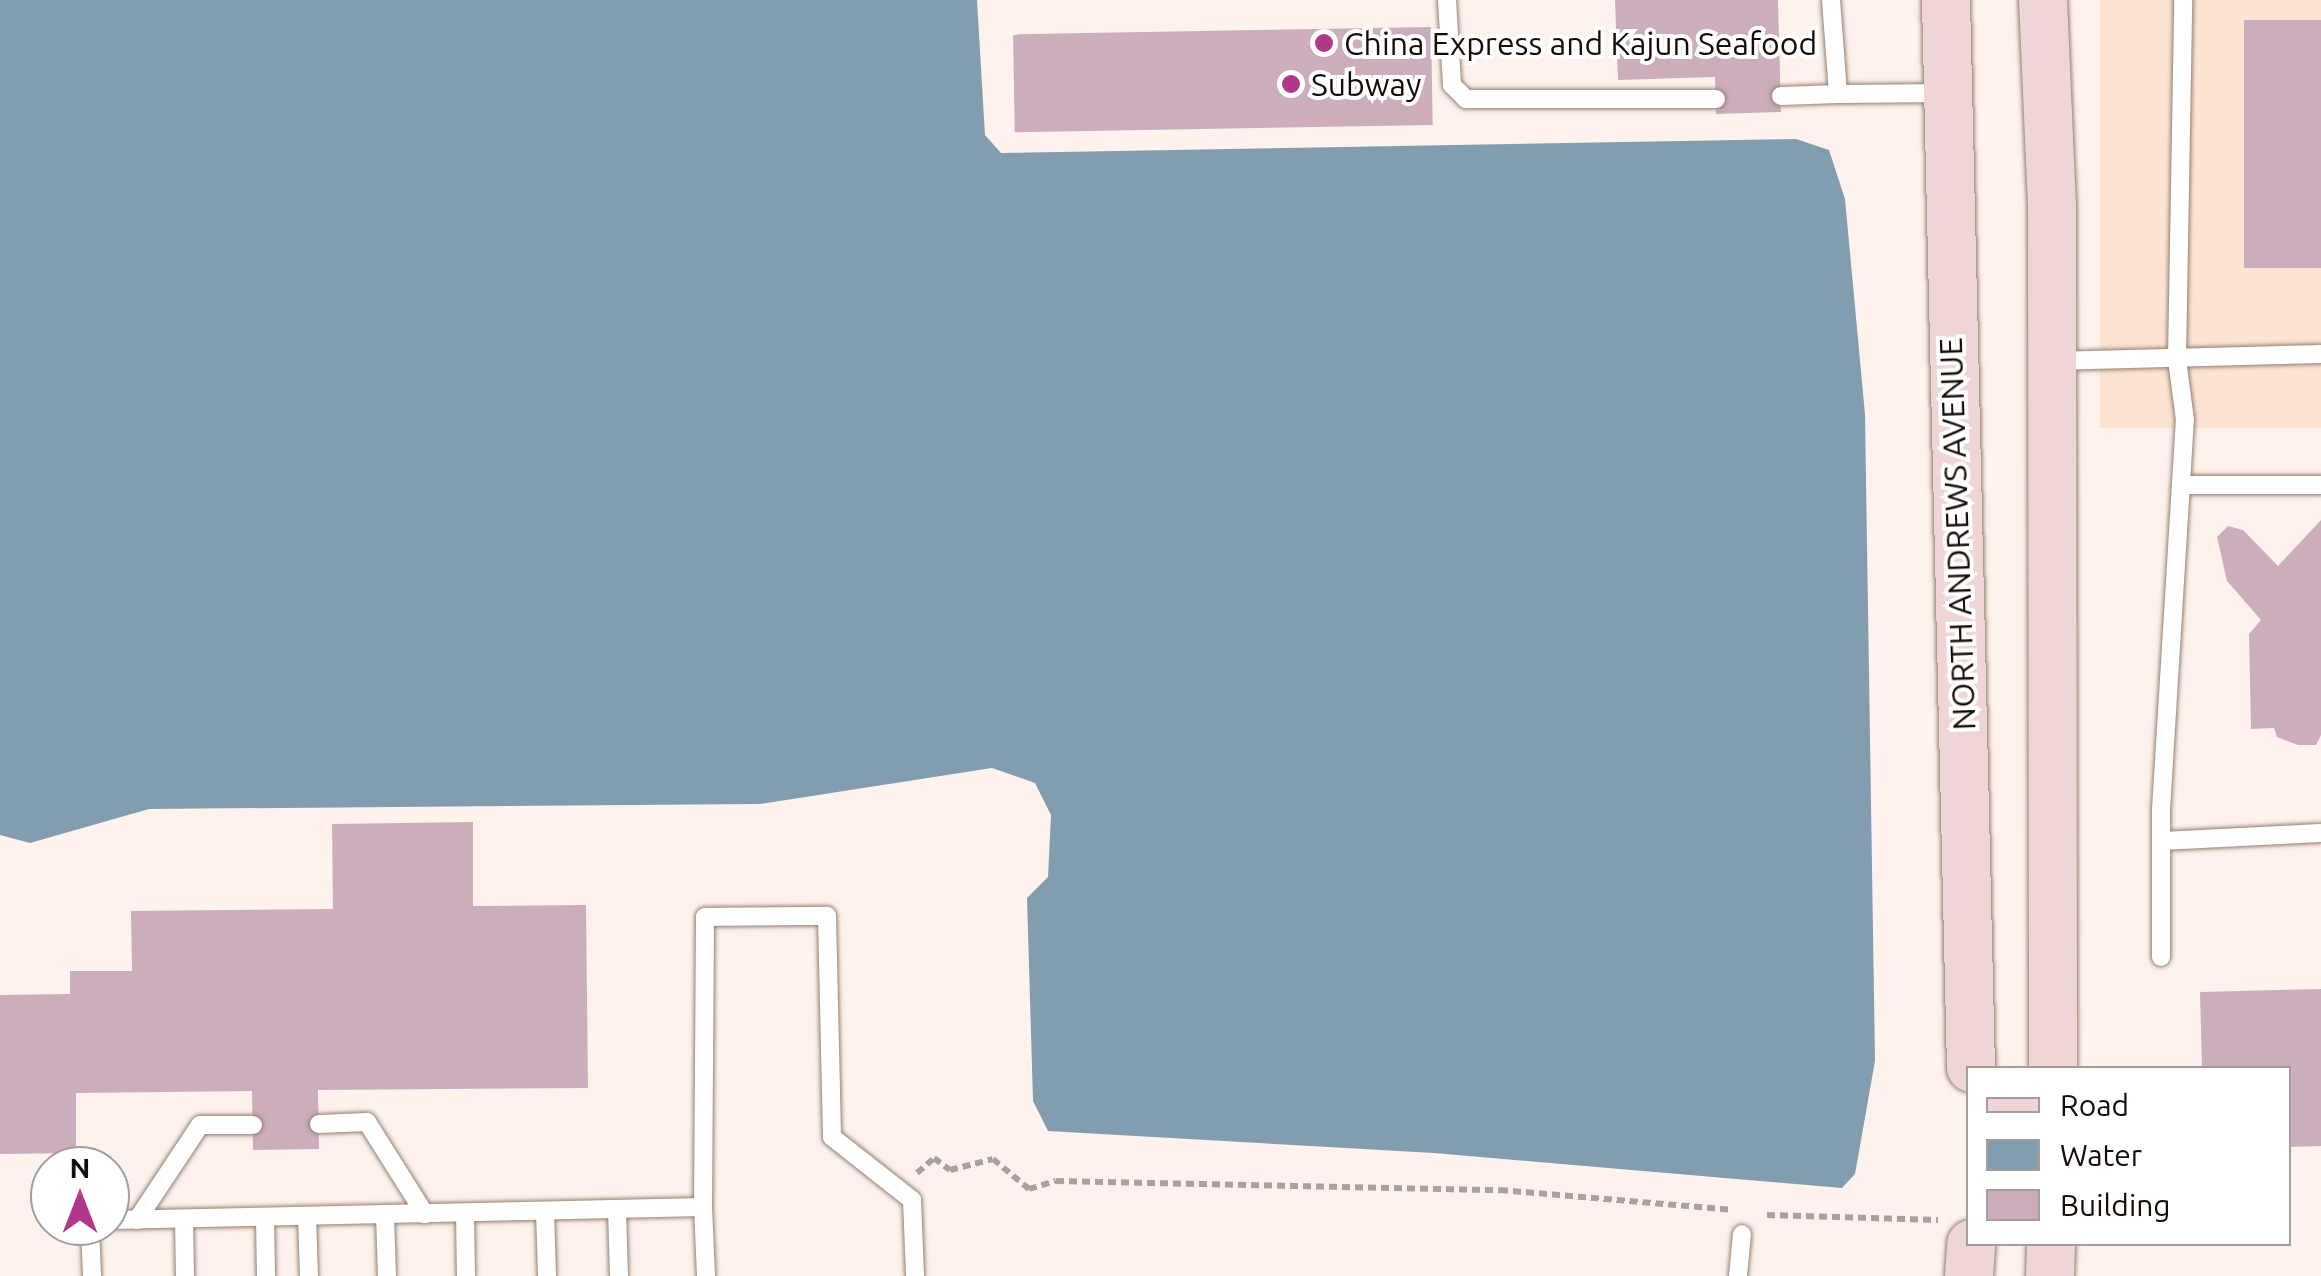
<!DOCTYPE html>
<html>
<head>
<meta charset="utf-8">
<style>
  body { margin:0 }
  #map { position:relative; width:2321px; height:1276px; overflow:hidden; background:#fdf3ec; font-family:Ubuntu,sans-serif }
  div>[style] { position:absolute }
  .built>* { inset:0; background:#fde4d2; transform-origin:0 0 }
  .water>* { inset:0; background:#839db0 }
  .building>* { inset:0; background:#cbadbc; transform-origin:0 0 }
  .path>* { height:6px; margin-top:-3px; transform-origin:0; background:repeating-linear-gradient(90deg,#aaa19b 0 8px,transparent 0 13px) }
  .roads { filter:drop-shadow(0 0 2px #957f6f) drop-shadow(0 0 2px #957f6f) }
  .lane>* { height:18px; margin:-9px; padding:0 9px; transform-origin:9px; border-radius:9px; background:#fff }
  .secondary>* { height:48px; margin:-24px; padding:0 24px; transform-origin:24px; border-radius:24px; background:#f0d5d6 }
  .dots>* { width:28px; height:28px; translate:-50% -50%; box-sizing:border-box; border:5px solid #fff; border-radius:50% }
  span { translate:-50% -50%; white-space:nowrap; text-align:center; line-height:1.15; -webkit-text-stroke:8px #fff; paint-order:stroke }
  .poi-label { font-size:32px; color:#140c07 }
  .left { translate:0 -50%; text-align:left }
  .street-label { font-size:32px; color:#140c07 }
  .legend { position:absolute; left:1966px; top:1066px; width:325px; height:180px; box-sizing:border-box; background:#fff; border:2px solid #a19e9c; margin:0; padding:12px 18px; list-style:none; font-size:30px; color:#140c07 }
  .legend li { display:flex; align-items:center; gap:20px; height:50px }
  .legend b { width:50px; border:2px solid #a19e9c }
  .north { position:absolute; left:30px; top:1146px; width:100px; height:100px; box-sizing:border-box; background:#fff; border:2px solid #a19e9c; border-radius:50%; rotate:0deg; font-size:28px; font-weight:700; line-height:40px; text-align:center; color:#140c07 }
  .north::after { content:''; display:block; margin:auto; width:35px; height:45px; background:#b1378a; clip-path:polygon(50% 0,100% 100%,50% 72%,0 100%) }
</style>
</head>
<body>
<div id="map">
  <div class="built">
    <i style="left:2100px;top:0;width:221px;height:428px"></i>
  </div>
  <div class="water">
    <i style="clip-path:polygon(0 0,977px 0,985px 135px,1001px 153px,1796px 139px,1829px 150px,1845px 199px,1865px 414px,1875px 1061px,1855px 1174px,1842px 1188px,1434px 1153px,1048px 1131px,1033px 1101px,1027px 898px,1048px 877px,1051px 815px,1035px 783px,992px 768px,760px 804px,149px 809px,30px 843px,0 835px)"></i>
  </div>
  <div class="building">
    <i style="clip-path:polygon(1615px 0,1778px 0,1781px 112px,1716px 114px,1715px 77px,1618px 80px)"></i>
    <i style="left:2321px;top:20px;width:248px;height:77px;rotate:90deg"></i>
    <i style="left:1431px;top:27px;width:98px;height:418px;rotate:89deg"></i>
    <i style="clip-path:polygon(2321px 520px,2321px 735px,2316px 745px,2298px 745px,2277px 737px,2274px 728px,2251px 729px,2249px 634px,2261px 620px,2227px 581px,2217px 537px,2228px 526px,2243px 530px,2278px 566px)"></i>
    <i style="clip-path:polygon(473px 822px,473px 906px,586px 905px,588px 1088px,318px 1090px,319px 1149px,253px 1150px,252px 1091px,76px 1093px,76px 1153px,0 1154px,0 995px,70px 994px,70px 971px,132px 971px,131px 911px,333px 909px,332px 824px)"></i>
    <i style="clip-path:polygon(2321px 989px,2321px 1146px,2288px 1147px,2288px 1068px,2202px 1068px,2200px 992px)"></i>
  </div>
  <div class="path">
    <i style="left:917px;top:1173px;width:23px;rotate:-41deg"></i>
    <i style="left:934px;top:1158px;width:20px;rotate:37deg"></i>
    <i style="left:950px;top:1170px;width:44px;rotate:-14.3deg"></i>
    <i style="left:993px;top:1159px;width:47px;rotate:39.8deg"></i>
    <i style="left:1029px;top:1189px;width:28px;rotate:-17deg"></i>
    <i style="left:1056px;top:1181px;width:444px;rotate:1.2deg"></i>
    <i style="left:1500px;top:1190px;width:232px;rotate:4.9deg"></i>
    <i style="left:1767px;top:1215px;width:171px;rotate:1.7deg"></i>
  </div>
  <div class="roads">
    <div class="lane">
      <i style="left:1447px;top:0;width:85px;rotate:86.6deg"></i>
      <i style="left:1452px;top:85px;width:20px;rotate:45deg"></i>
      <i style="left:1466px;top:99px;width:250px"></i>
      <i style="left:1831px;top:0;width:94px;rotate:85.7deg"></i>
      <i style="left:1838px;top:94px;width:109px;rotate:-0.5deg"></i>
      <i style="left:1781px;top:96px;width:57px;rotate:-2deg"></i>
      <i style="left:2052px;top:361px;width:269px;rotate:-1.5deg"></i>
      <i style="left:2181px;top:485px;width:140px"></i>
      <i style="left:2161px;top:841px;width:160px;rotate:-2.9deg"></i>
      <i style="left:2161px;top:957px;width:147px;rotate:-90deg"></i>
      <i style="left:2161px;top:810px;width:391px;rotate:-86.5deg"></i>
      <i style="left:2185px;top:420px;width:62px;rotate:-97.5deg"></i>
      <i style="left:2177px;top:359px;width:359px;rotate:-89deg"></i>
      <i style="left:319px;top:1124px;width:48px;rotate:-2.4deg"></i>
      <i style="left:367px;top:1122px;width:109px;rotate:57.8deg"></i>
      <i style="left:703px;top:1207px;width:69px;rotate:87.5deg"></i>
      <i style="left:617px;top:1209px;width:67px;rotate:88.3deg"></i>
      <i style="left:545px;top:1211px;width:65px;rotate:88.2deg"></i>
      <i style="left:465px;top:1213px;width:63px;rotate:89.1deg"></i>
      <i style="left:385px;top:1214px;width:62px;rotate:88.2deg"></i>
      <i style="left:307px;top:1216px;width:60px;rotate:88.1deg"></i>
      <i style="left:265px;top:1217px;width:59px;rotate:89deg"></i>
      <i style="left:184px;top:1219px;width:57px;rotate:89deg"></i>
      <i style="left:110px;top:1220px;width:593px;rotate:-1.26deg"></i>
      <i style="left:703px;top:1207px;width:290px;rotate:-89.6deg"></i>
      <i style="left:705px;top:917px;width:122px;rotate:-0.5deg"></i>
      <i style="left:827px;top:916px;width:221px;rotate:88.7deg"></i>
      <i style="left:832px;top:1137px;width:102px;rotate:38.2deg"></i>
      <i style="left:912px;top:1200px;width:76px;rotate:87.7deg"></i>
      <i style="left:137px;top:1220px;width:114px;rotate:-56.4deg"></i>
      <i style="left:200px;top:1125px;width:53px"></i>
      <i style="left:90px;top:1226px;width:50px;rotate:87.7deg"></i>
      <i style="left:1738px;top:1276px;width:42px;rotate:-84.6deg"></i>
    </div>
    <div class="secondary">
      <i style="left:1946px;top:0;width:1068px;rotate:88.66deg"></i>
      <i style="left:2043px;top:0;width:208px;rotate:87.5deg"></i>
      <i style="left:2052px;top:208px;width:860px;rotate:89.93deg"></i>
      <i style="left:1969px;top:1276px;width:32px;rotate:-86deg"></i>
      <i style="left:2050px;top:1276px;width:32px;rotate:-88deg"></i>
    </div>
  </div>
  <div class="dots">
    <i style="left:1324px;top:43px;background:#b1378a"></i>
    <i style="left:1291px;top:84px;background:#b1378a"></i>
  </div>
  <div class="poi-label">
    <span class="left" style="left:1344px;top:43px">China Express and Kajun Seafood</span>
    <span class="left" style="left:1311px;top:84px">Subway</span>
  </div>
  <div class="street-label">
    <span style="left:1957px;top:534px;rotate:-92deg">NORTH ANDREWS AVENUE</span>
  </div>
  <ul class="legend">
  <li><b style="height:12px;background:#f0d5d6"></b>Road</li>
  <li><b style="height:28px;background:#839db0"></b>Water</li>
  <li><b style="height:28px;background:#cbadbc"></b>Building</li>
  </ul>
  <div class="north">N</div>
</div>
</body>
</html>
